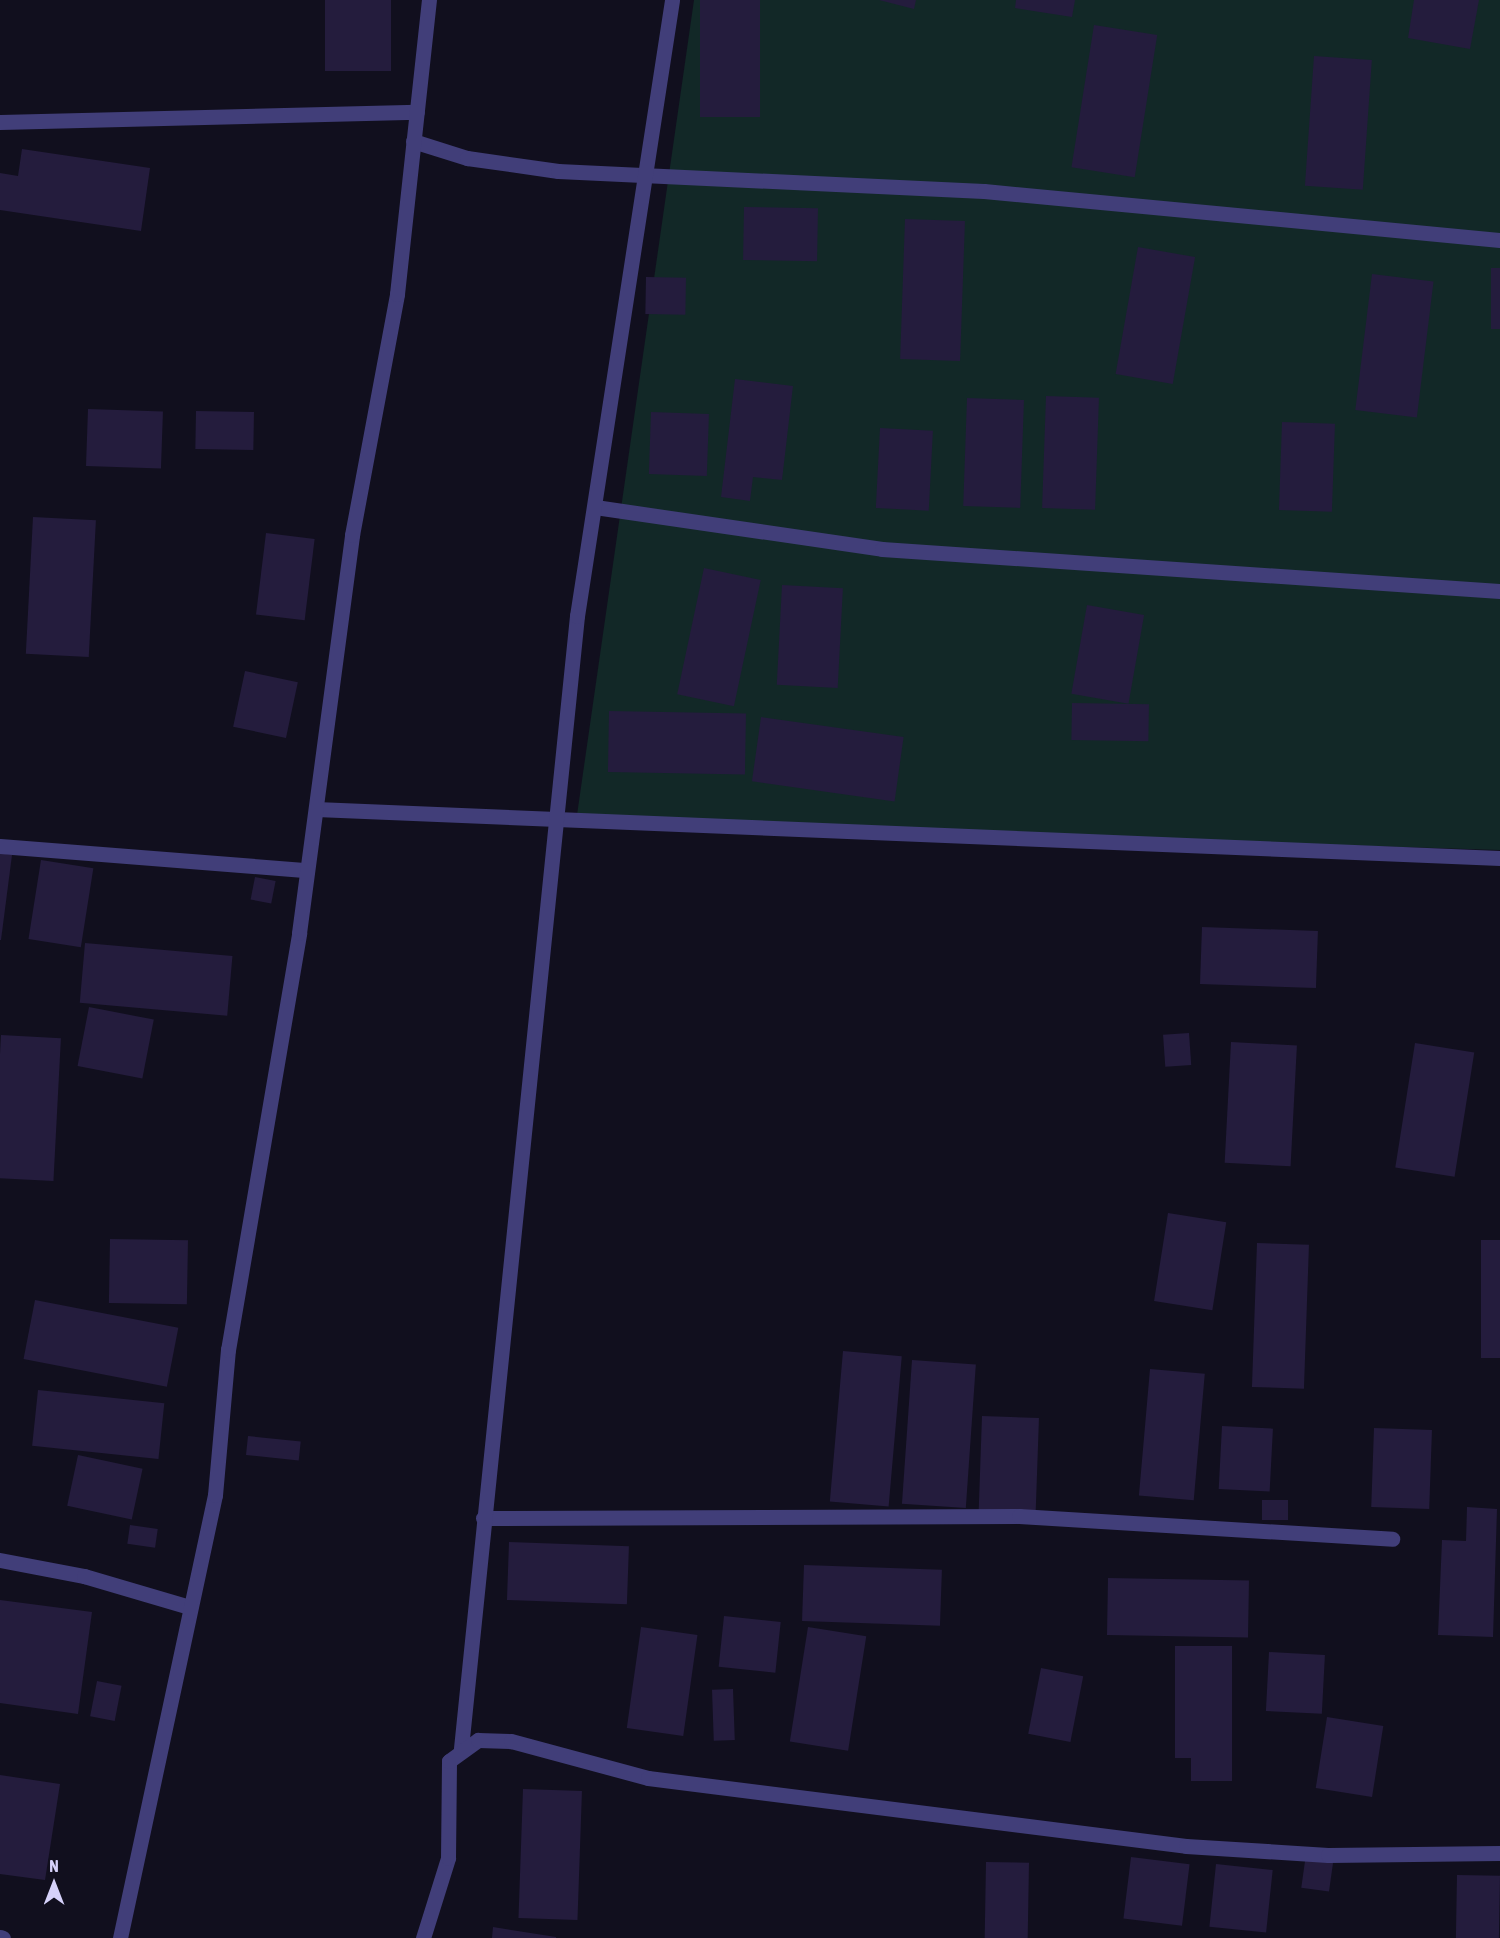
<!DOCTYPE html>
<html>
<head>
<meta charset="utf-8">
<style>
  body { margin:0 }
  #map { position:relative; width:1500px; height:1938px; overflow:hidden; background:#110f1e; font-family:"Asap Condensed",sans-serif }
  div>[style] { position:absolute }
  .green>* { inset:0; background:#122827 }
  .building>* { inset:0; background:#241c3d; transform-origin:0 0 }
  .minor>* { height:15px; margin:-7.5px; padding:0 7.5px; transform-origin:7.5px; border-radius:7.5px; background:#413e79 }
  span { translate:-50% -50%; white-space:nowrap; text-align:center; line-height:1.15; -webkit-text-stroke:4.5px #110f1e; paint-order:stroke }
  .north { position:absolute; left:24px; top:1854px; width:60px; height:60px; -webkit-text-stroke:4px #110f1e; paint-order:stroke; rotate:0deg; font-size:16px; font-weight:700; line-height:24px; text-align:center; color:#d6d1fa }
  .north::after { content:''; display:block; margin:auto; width:21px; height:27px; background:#d6d1fa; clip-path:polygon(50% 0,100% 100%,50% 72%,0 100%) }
</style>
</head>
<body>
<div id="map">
  <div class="green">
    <i style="clip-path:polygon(694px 0,1500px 0,1500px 850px,576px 822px)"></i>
  </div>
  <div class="building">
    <i style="left:325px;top:0;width:66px;height:71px"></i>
    <i style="left:700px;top:0;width:60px;height:117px"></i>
    <i style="clip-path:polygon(879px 0,916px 0,914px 9px)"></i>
    <i style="clip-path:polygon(1016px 0,1075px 0,1072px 17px,1015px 8px)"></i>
    <i style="clip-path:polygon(1414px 0,1479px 0,1470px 49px,1408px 38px)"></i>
    <i style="left:1094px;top:25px;width:64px;height:144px;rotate:9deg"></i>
    <i style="left:1314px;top:56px;width:58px;height:130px;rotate:4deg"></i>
    <i style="clip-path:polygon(22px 149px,150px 168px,141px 231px,0 210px,0 173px,18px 176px)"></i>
    <i style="left:744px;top:207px;width:74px;height:53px;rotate:1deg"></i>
    <i style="left:905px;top:219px;width:60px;height:140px;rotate:2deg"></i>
    <i style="left:1138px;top:247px;width:58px;height:129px;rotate:10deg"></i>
    <i style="left:1491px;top:268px;width:9px;height:61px"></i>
    <i style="left:1372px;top:274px;width:62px;height:137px;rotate:7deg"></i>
    <i style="left:646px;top:277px;width:40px;height:37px;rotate:1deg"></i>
    <i style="clip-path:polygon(735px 379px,793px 386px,782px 480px,753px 477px,750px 501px,721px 497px)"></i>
    <i style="left:1046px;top:396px;width:53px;height:112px;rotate:2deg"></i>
    <i style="left:967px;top:398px;width:57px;height:108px;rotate:2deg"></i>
    <i style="left:88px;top:409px;width:75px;height:57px;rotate:2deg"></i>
    <i style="left:196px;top:411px;width:58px;height:38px;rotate:1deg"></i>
    <i style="left:651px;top:412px;width:58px;height:62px;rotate:2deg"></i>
    <i style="left:1282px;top:422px;width:53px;height:88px;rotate:2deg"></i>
    <i style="left:880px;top:428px;width:53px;height:80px;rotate:3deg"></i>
    <i style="left:33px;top:517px;width:63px;height:137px;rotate:3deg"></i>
    <i style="left:266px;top:533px;width:49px;height:82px;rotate:7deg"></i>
    <i style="left:704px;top:568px;width:58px;height:129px;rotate:12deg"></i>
    <i style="left:782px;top:585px;width:61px;height:100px;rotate:3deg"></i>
    <i style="left:1087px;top:605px;width:58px;height:90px;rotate:10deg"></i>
    <i style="left:245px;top:671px;width:54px;height:57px;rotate:12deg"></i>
    <i style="left:1072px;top:703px;width:77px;height:37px;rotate:1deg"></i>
    <i style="left:609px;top:711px;width:137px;height:61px;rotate:1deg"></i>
    <i style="left:761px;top:717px;width:144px;height:65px;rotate:8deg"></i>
    <i style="clip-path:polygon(0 853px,12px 855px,1px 940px,0 940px)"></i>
    <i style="left:41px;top:860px;width:53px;height:80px;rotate:9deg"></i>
    <i style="left:255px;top:877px;width:21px;height:23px;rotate:11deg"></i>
    <i style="left:1202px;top:927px;width:116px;height:57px;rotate:2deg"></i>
    <i style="left:85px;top:943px;width:148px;height:60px;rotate:5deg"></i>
    <i style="left:89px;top:1007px;width:66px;height:60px;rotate:11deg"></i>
    <i style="left:1189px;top:1033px;width:32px;height:26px;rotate:86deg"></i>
    <i style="left:1px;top:1035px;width:60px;height:143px;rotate:3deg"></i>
    <i style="left:1231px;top:1042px;width:66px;height:121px;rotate:3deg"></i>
    <i style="left:1415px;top:1043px;width:60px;height:126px;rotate:9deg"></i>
    <i style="left:1168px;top:1213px;width:59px;height:89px;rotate:9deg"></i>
    <i style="left:110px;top:1239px;width:78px;height:64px;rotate:1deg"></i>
    <i style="left:1481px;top:1240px;width:19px;height:118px"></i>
    <i style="left:1257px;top:1243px;width:52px;height:144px;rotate:2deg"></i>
    <i style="left:35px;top:1300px;width:146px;height:60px;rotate:11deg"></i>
    <i style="left:843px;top:1351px;width:59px;height:151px;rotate:5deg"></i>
    <i style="left:912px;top:1360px;width:64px;height:144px;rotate:4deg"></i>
    <i style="left:1150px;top:1369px;width:55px;height:127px;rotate:5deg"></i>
    <i style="left:38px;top:1390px;width:127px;height:56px;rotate:6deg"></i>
    <i style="left:982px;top:1416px;width:57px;height:95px;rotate:2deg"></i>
    <i style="left:1222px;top:1426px;width:51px;height:63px;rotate:3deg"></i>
    <i style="left:1374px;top:1428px;width:58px;height:79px;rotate:2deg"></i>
    <i style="left:248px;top:1436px;width:53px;height:19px;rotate:6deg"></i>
    <i style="left:78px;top:1455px;width:66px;height:52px;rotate:12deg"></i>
    <i style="left:1262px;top:1500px;width:26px;height:20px"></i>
    <i style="clip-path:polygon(1467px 1507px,1497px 1509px,1493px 1637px,1438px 1635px,1442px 1540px,1466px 1541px)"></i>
    <i style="left:130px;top:1525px;width:28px;height:19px;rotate:8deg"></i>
    <i style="left:509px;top:1542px;width:120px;height:58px;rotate:2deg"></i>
    <i style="left:804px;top:1565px;width:138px;height:56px;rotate:2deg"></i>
    <i style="left:1108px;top:1578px;width:141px;height:57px;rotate:1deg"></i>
    <i style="clip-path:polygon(0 1600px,92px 1612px,78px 1714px,0 1703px)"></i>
    <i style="left:724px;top:1616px;width:57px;height:51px;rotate:6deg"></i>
    <i style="left:641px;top:1627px;width:57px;height:102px;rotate:8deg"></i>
    <i style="left:808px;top:1627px;width:59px;height:116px;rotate:9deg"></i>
    <i style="clip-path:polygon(1175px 1646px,1232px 1646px,1232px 1781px,1191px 1781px,1191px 1758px,1175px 1758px)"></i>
    <i style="left:1269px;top:1652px;width:56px;height:59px;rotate:3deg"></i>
    <i style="left:1041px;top:1668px;width:43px;height:67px;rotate:11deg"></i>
    <i style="left:97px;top:1681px;width:25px;height:36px;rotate:11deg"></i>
    <i style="left:733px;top:1689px;width:51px;height:21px;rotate:88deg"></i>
    <i style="left:1327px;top:1717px;width:57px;height:72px;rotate:9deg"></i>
    <i style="clip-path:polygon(0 1775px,60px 1784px,45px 1880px,0 1874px)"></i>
    <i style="left:523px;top:1789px;width:59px;height:129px;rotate:2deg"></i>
    <i style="left:1306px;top:1854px;width:28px;height:34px;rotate:8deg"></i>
    <i style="left:1131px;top:1857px;width:59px;height:62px;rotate:7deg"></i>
    <i style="left:986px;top:1862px;width:43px;height:76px;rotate:1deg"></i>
    <i style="left:1216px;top:1864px;width:57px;height:63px;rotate:6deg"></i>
    <i style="left:1457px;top:1875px;width:43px;height:63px;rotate:1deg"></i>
    <i style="clip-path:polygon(493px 1927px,556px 1937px,556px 1938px,492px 1938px)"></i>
  </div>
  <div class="minor">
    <i style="left:0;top:122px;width:417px;rotate:-1.4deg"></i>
    <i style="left:413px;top:141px;width:57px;rotate:17.5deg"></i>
    <i style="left:467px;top:158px;width:92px;rotate:8.1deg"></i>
    <i style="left:558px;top:171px;width:426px;rotate:2.7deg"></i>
    <i style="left:984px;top:191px;width:518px;rotate:5.42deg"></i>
    <i style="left:595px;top:507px;width:290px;rotate:8.3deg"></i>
    <i style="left:882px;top:549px;width:619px;rotate:3.89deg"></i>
    <i style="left:316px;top:809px;width:1185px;rotate:2.37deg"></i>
    <i style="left:0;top:846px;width:308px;rotate:4.5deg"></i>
    <i style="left:483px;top:1518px;width:536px;rotate:-0.21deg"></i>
    <i style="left:1019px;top:1516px;width:374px;rotate:3.5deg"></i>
    <i style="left:0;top:1560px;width:86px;rotate:10.8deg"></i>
    <i style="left:84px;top:1576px;width:109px;rotate:16.4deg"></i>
    <i style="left:461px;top:1748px;width:1138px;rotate:-84.15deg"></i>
    <i style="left:577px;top:616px;width:623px;rotate:-81.23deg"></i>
    <i style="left:0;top:1937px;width:3px;rotate:18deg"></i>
    <i style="left:120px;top:1938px;width:453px;rotate:-77.9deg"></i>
    <i style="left:215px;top:1495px;width:146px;rotate:-84.9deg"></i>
    <i style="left:228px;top:1350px;width:423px;rotate:-80.3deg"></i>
    <i style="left:299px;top:933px;width:402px;rotate:-82.4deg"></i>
    <i style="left:352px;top:535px;width:245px;rotate:-79.4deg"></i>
    <i style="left:397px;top:294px;width:296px;rotate:-83.8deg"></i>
    <i style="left:423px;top:1938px;width:84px;rotate:-72.6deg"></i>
    <i style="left:448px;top:1858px;width:97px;rotate:-89.4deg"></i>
    <i style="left:449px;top:1761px;width:36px;rotate:-36deg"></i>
    <i style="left:478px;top:1740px;width:33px;rotate:2deg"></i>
    <i style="left:511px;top:1741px;width:142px;rotate:15.1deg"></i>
    <i style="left:648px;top:1778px;width:542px;rotate:7.2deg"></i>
    <i style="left:1186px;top:1846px;width:142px;rotate:3.6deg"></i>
    <i style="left:1328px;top:1855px;width:172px;rotate:-0.7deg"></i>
  </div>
  <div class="north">N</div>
</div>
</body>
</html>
